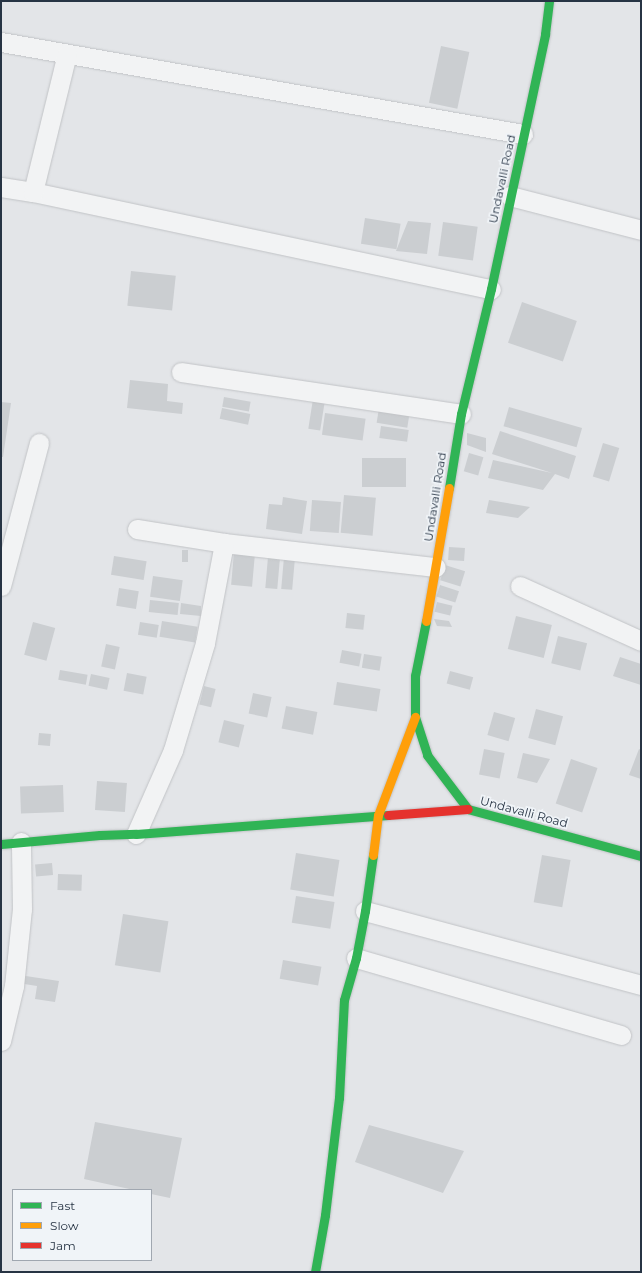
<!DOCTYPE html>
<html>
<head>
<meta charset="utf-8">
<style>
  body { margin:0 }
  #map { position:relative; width:642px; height:1273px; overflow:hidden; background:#e3e5e8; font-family:Montserrat,sans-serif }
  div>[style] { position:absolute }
  .building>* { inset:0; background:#cbced1; transform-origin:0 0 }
  .roads { filter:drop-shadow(0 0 1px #c1c3c6) drop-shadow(0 0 1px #c1c3c6) }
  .street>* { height:19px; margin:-9.5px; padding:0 9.5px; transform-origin:9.5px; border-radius:9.5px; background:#f2f3f4 }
  .fast>* { height:9px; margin:-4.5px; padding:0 4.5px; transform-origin:4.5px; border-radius:4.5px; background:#30b455 }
  .slow>* { height:9px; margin:-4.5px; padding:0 4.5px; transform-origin:4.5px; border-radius:4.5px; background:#ff9f0a }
  .jam>* { height:9px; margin:-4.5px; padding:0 4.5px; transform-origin:4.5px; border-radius:4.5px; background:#e5322d }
  span { translate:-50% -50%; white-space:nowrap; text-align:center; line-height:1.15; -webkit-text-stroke:3.5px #f0f4f8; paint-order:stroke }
  .street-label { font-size:12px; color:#273444 }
  .frame { position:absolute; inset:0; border:2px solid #273444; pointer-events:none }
  .legend { position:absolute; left:12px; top:1189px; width:140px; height:72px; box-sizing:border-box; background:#f0f4f8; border:1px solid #a0a7b0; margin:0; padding:5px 7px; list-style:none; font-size:12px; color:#273444 }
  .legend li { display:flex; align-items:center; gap:8px; height:20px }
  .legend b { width:20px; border:1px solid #a0a7b0 }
</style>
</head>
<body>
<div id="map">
  <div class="building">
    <i style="left:441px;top:46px;width:29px;height:58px;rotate:12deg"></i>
    <i style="left:365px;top:218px;width:36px;height:26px;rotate:9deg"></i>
    <i style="clip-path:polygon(408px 221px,431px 223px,427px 254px,396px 251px)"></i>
    <i style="left:443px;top:222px;width:35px;height:34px;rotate:8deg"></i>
    <i style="left:131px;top:271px;width:45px;height:35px;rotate:6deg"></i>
    <i style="left:522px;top:302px;width:58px;height:43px;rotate:19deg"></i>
    <i style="clip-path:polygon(130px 380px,168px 384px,167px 401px,183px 403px,182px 414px,127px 408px)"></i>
    <i style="left:224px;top:397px;width:27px;height:10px;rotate:10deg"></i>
    <i style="left:313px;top:399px;width:12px;height:30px;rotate:9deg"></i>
    <i style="clip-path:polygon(1px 402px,11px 403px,3px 457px,1px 457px)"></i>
    <i style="left:509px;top:407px;width:76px;height:20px;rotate:16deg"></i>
    <i style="left:222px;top:408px;width:29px;height:11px;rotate:12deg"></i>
    <i style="left:379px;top:408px;width:31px;height:15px;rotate:9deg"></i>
    <i style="left:325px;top:413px;width:41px;height:22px;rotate:8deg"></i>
    <i style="left:381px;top:426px;width:28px;height:12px;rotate:8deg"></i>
    <i style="clip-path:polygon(500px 431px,576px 456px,569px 479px,555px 474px,543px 490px,488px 478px,493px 460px,552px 473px,492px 454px)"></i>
    <i style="clip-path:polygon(467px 433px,486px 438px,486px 452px,467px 445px)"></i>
    <i style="left:603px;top:443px;width:17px;height:35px;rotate:17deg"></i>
    <i style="left:469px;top:453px;width:15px;height:19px;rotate:16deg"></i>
    <i style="left:362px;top:458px;width:44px;height:29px"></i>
    <i style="left:344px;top:495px;width:32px;height:38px;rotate:5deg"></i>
    <i style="clip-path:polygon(283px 497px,307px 501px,302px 534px,266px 529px,269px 504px,282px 505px)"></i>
    <i style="left:312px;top:500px;width:29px;height:31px;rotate:4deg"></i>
    <i style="clip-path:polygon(489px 500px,530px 507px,518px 518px,486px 513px)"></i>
    <i style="left:449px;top:547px;width:16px;height:13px;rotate:4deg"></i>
    <i style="left:182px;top:550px;width:6px;height:12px"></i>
    <i style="left:234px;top:552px;width:21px;height:33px;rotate:5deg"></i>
    <i style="left:114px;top:556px;width:33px;height:19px;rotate:9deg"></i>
    <i style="left:268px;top:557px;width:12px;height:31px;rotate:5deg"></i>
    <i style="left:284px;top:557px;width:11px;height:32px;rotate:5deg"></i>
    <i style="left:445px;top:565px;width:21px;height:16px;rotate:17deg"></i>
    <i style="left:153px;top:576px;width:30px;height:21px;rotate:8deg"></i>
    <i style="left:440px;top:585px;width:20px;height:12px;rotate:18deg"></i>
    <i style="left:119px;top:588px;width:20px;height:18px;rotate:9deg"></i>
    <i style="left:150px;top:600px;width:29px;height:12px;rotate:6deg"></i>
    <i style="left:437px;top:602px;width:16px;height:10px;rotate:14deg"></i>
    <i style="clip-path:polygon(181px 603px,201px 606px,201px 616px,180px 614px)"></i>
    <i style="left:347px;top:613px;width:18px;height:15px;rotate:6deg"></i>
    <i style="left:516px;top:616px;width:37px;height:34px;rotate:14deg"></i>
    <i style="clip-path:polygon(434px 619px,449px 621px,452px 627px,437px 626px)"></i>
    <i style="left:162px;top:621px;width:36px;height:16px;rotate:9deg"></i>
    <i style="left:33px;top:622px;width:23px;height:34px;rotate:15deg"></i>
    <i style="left:140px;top:622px;width:19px;height:13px;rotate:9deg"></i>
    <i style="left:558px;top:636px;width:30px;height:28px;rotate:14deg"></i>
    <i style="left:106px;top:644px;width:14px;height:23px;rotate:12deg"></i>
    <i style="left:342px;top:650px;width:20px;height:13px;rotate:11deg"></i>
    <i style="left:364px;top:654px;width:18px;height:14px;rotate:9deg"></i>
    <i style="clip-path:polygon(620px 657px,641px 664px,641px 685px,613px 676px)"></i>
    <i style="left:60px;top:670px;width:28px;height:10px;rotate:10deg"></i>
    <i style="left:450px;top:671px;width:24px;height:13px;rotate:15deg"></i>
    <i style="left:127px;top:673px;width:20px;height:18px;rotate:11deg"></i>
    <i style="left:91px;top:674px;width:19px;height:12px;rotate:12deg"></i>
    <i style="left:337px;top:682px;width:44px;height:23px;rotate:9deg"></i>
    <i style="left:204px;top:686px;width:12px;height:19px;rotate:14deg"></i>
    <i style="left:253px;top:693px;width:19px;height:21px;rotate:12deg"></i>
    <i style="left:286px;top:706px;width:32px;height:23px;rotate:11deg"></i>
    <i style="left:536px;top:709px;width:28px;height:30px;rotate:15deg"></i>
    <i style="left:494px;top:712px;width:22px;height:24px;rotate:16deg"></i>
    <i style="left:224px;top:720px;width:21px;height:23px;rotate:14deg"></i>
    <i style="left:39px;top:733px;width:12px;height:12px;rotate:5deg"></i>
    <i style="left:484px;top:749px;width:21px;height:26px;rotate:11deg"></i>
    <i style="clip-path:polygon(639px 749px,641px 750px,641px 779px,629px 775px)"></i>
    <i style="clip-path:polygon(523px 753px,550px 759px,537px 783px,517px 778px)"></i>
    <i style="left:571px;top:759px;width:28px;height:47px;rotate:19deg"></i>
    <i style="left:97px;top:781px;width:30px;height:29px;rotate:4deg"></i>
    <i style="left:63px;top:785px;width:27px;height:43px;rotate:88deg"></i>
    <i style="left:296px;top:853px;width:44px;height:37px;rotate:9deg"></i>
    <i style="left:542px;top:855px;width:29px;height:48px;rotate:10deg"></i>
    <i style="left:52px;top:863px;width:12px;height:17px;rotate:85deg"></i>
    <i style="left:58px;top:874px;width:24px;height:16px;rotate:2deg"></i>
    <i style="left:296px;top:896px;width:39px;height:27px;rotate:9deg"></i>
    <i style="left:123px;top:914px;width:46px;height:52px;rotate:9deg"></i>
    <i style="left:283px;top:960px;width:39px;height:19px;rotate:10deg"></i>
    <i style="clip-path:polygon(19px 975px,59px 981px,55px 1002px,35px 999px,37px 986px,18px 983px)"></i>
    <i style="clip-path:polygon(95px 1122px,182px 1138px,170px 1198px,151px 1194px,151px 1190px,134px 1190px,84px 1179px)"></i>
    <i style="clip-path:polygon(369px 1125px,464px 1151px,443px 1193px,355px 1162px)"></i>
  </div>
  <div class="roads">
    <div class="street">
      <i style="left:1px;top:42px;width:530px;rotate:10deg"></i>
      <i style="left:1px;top:187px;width:32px;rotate:9deg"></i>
      <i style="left:33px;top:192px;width:468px;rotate:12deg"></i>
      <i style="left:33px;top:192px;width:142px;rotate:-76.2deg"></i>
      <i style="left:510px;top:196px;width:135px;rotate:14.5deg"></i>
      <i style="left:181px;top:372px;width:283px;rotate:8.5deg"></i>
      <i style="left:137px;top:529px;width:88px;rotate:9.1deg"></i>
      <i style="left:224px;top:543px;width:213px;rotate:6.5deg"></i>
      <i style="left:1px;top:586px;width:148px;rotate:-75.1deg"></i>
      <i style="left:520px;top:586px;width:133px;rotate:24.4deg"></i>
      <i style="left:136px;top:834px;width:92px;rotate:-66.2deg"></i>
      <i style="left:173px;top:750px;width:112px;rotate:-73.3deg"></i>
      <i style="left:205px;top:643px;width:102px;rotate:-79.2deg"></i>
      <i style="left:365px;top:911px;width:286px;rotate:15deg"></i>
      <i style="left:356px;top:958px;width:276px;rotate:16.2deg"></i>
      <i style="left:1px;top:1041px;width:57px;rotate:-76.7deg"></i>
      <i style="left:14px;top:986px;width:77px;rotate:-84.1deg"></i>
      <i style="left:22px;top:909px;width:67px;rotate:-90.9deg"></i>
    </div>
    <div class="fast">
      <i style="left:449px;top:488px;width:75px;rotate:-80.8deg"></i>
      <i style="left:461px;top:414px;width:129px;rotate:-76.5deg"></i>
      <i style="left:491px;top:289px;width:261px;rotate:-78deg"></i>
      <i style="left:545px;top:34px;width:33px;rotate:-83deg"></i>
      <i style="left:426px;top:621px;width:56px;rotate:101.3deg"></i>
      <i style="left:415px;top:676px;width:41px;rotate:90deg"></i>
      <i style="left:415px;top:717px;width:40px;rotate:72deg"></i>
      <i style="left:427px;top:755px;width:68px;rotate:52.8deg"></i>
      <i style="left:468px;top:809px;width:179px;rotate:15.2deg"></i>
      <i style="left:1px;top:844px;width:99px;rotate:-5.2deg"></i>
      <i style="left:100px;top:835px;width:36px;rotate:-2deg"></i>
      <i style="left:136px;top:834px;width:253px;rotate:-4.3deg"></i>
      <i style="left:315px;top:1272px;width:58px;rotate:-80deg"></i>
      <i style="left:325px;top:1215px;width:118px;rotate:-83.2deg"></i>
      <i style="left:339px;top:1098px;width:98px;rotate:-87.1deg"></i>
      <i style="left:344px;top:1000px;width:44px;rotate:-74.1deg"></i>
      <i style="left:356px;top:958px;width:48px;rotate:-79.2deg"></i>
      <i style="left:365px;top:911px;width:57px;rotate:-81.9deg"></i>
    </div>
    <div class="slow">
      <i style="left:426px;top:621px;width:135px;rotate:-80.2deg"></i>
      <i style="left:373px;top:855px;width:40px;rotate:-82.9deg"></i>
      <i style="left:378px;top:815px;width:105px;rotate:-69.3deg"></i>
    </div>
    <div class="jam">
      <i style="left:388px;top:815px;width:80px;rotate:-4.3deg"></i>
    </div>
  </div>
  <div class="street-label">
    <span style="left:502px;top:179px;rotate:-78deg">Undavalli Road</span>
    <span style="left:435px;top:497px;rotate:-81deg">Undavalli Road</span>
    <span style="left:524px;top:812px;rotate:15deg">Undavalli Road</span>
  </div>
  <div class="frame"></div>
  <ul class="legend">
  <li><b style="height:5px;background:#30b455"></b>Fast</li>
  <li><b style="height:5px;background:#ff9f0a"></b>Slow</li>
  <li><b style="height:5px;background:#e5322d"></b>Jam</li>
  </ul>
</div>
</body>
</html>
